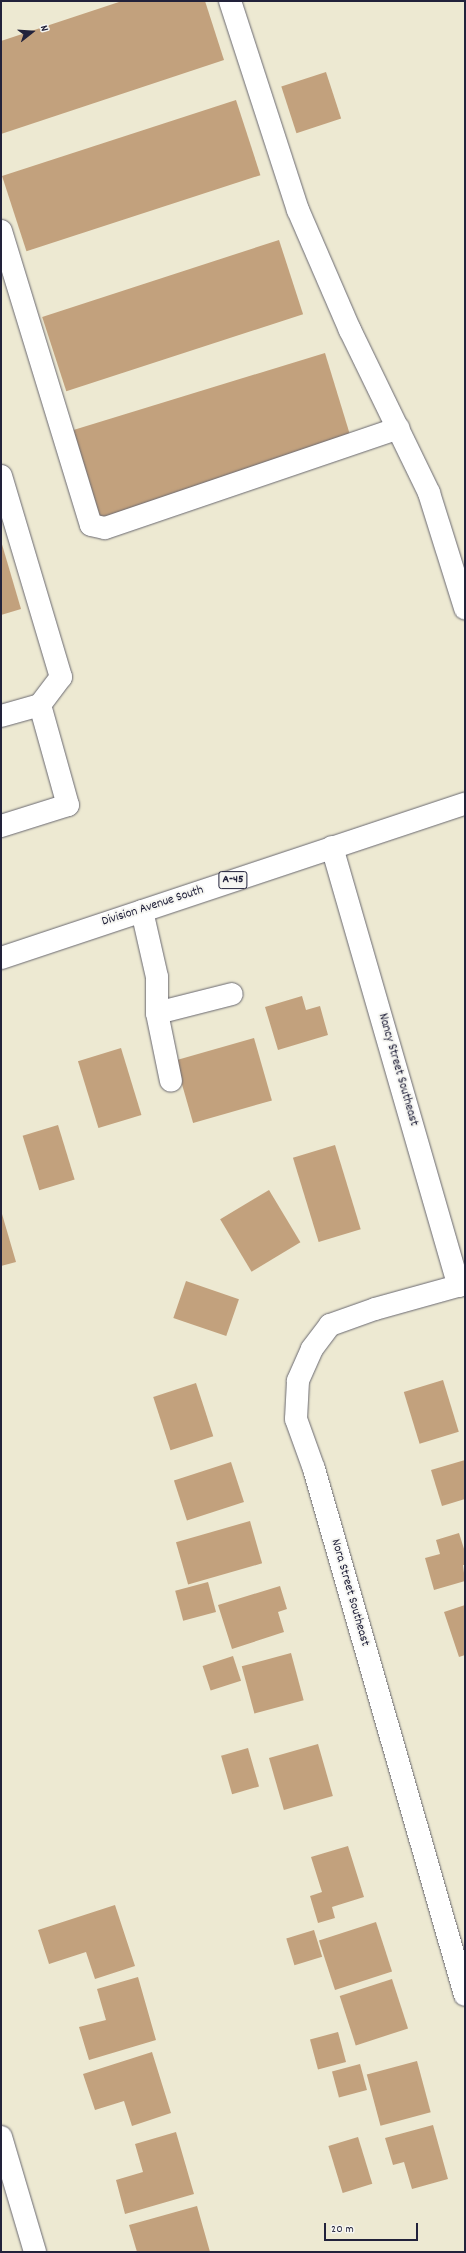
<!DOCTYPE html>
<html>
<head>
<meta charset="utf-8">
<style>
  body { margin:0 }
  #map { position:relative; width:466px; height:2253px; overflow:hidden; background:#ede9d2; font-family:Dekko,sans-serif }
  div>[style] { position:absolute }
  .building>* { inset:0; background:#c2a17d; transform-origin:0 0 }
  .roads { filter:drop-shadow(0 0 1px #696870) drop-shadow(0 0 1px #696870) }
  .minor>* { height:22px; margin:-11px; padding:0 11px; transform-origin:11px; border-radius:11px; background:#fff }
  .major>* { height:22px; margin:-11px; padding:0 11px; transform-origin:11px; border-radius:11px; background:#fff }
  span { translate:-50% -50%; white-space:nowrap; text-align:center; line-height:1.15; -webkit-text-stroke:4px #f6f6f2; paint-order:stroke }
  .shield-label span { padding:1px 3px; background:#f6f6f2; border:1px solid; border-radius:3px; -webkit-text-stroke-width:0 }
  .shield-label { font-size:12px; color:#22223b; font-weight:700 }
  .street-label { font-size:13px; color:#22223b }
  .frame { position:absolute; inset:0; border:2px solid #22223b; pointer-events:none }
  .north { position:absolute; left:12px; top:12px; width:40px; height:40px; -webkit-text-stroke:3px #f6f6f2; paint-order:stroke; rotate:73deg; font-size:11px; font-weight:700; line-height:16px; text-align:center; color:#22223b }
  .north::after { content:''; display:block; margin:auto; width:14px; height:18px; background:#22223b; clip-path:polygon(50% 0,100% 100%,50% 72%,0 100%) }
  .scale { position:absolute; left:324px; top:2223px; width:94px; height:18px; box-sizing:border-box; border:2px solid #22223b; border-top:0; padding-left:5px; font-size:12px; line-height:14px; white-space:nowrap; color:#22223b; -webkit-text-stroke:3px #f6f6f2; paint-order:stroke }
</style>
</head>
<body>
<div id="map">
  <div class="building">
    <i style="clip-path:polygon(122px 1px,205px 1px,224px 60px,1px 134px,1px 41px)"></i>
    <i style="left:326px;top:72px;width:49px;height:47px;rotate:72deg"></i>
    <i style="left:236px;top:100px;width:79px;height:246px;rotate:72deg"></i>
    <i style="left:279px;top:240px;width:78px;height:249px;rotate:72deg"></i>
    <i style="left:325px;top:353px;width:93px;height:263px;rotate:73deg"></i>
    <i style="clip-path:polygon(1px 541px,21px 609px,1px 615px)"></i>
    <i style="clip-path:polygon(302px 996px,306px 1010px,320px 1006px,328px 1035px,278px 1050px,265px 1007px)"></i>
    <i style="left:254px;top:1038px;width:65px;height:82px;rotate:74deg"></i>
    <i style="left:121px;top:1048px;width:70px;height:45px;rotate:73deg"></i>
    <i style="left:58px;top:1125px;width:57px;height:37px;rotate:73deg"></i>
    <i style="left:335px;top:1145px;width:88px;height:44px;rotate:73deg"></i>
    <i style="left:269px;top:1190px;width:61px;height:57px;rotate:59deg"></i>
    <i style="clip-path:polygon(2px 1214px,16px 1262px,1px 1266px,1px 1215px)"></i>
    <i style="left:186px;top:1281px;width:56px;height:39px;rotate:19deg"></i>
    <i style="left:443px;top:1380px;width:54px;height:41px;rotate:73deg"></i>
    <i style="left:196px;top:1383px;width:56px;height:45px;rotate:72deg"></i>
    <i style="clip-path:polygon(465px 1460px,465px 1499px,442px 1506px,431px 1470px)"></i>
    <i style="left:231px;top:1462px;width:42px;height:60px;rotate:72deg"></i>
    <i style="left:250px;top:1521px;width:44px;height:77px;rotate:74deg"></i>
    <i style="clip-path:polygon(459px 1533px,465px 1552px,465px 1565px,463px 1565px,465px 1581px,434px 1590px,425px 1558px,440px 1554px,436px 1540px)"></i>
    <i style="left:208px;top:1582px;width:31px;height:34px;rotate:75deg"></i>
    <i style="clip-path:polygon(280px 1586px,287px 1609px,278px 1612px,284px 1632px,232px 1649px,218px 1605px)"></i>
    <i style="clip-path:polygon(465px 1605px,465px 1655px,459px 1657px,444px 1612px)"></i>
    <i style="left:291px;top:1653px;width:49px;height:51px;rotate:75deg"></i>
    <i style="left:233px;top:1656px;width:26px;height:32px;rotate:72deg"></i>
    <i style="left:318px;top:1744px;width:54px;height:51px;rotate:74deg"></i>
    <i style="left:248px;top:1748px;width:40px;height:28px;rotate:74deg"></i>
    <i style="clip-path:polygon(348px 1846px,364px 1897px,332px 1907px,335px 1918px,318px 1923px,310px 1896px,322px 1892px,311px 1857px)"></i>
    <i style="clip-path:polygon(115px 1905px,135px 1966px,95px 1979px,86px 1952px,49px 1964px,38px 1930px)"></i>
    <i style="left:376px;top:1922px;width:52px;height:60px;rotate:72deg"></i>
    <i style="left:314px;top:1930px;width:28px;height:29px;rotate:73deg"></i>
    <i style="clip-path:polygon(138px 1977px,156px 2040px,89px 2060px,79px 2027px,106px 2020px,97px 1989px)"></i>
    <i style="left:392px;top:1979px;width:52px;height:55px;rotate:72deg"></i>
    <i style="left:338px;top:2032px;width:31px;height:29px;rotate:75deg"></i>
    <i style="clip-path:polygon(152px 2052px,171px 2113px,132px 2126px,124px 2101px,95px 2110px,83px 2074px)"></i>
    <i style="left:417px;top:2061px;width:53px;height:52px;rotate:75deg"></i>
    <i style="left:360px;top:2064px;width:27px;height:29px;rotate:75deg"></i>
    <i style="clip-path:polygon(433px 2125px,448px 2179px,412px 2189px,404px 2162px,393px 2165px,385px 2138px)"></i>
    <i style="clip-path:polygon(176px 2132px,194px 2194px,125px 2214px,116px 2180px,143px 2172px,135px 2144px)"></i>
    <i style="left:358px;top:2137px;width:49px;height:31px;rotate:73deg"></i>
    <i style="clip-path:polygon(197px 2206px,210px 2252px,137px 2252px,129px 2225px)"></i>
  </div>
  <div class="roads">
    <div class="minor">
      <i style="left:230px;top:1px;width:220px;rotate:72deg"></i>
      <i style="left:298px;top:210px;width:131px;rotate:66.6deg"></i>
      <i style="left:350px;top:330px;width:181px;rotate:64.1deg"></i>
      <i style="left:429px;top:493px;width:121px;rotate:72.6deg"></i>
      <i style="left:1px;top:231px;width:307px;rotate:73deg"></i>
      <i style="left:91px;top:525px;width:14px;rotate:12deg"></i>
      <i style="left:105px;top:528px;width:310px;rotate:-18.8deg"></i>
      <i style="left:1px;top:476px;width:210px;rotate:73.4deg"></i>
      <i style="left:61px;top:677px;width:35px;rotate:127deg"></i>
      <i style="left:1px;top:716px;width:41px;rotate:-15.8deg"></i>
      <i style="left:40px;top:705px;width:104px;rotate:74.4deg"></i>
      <i style="left:68px;top:805px;width:70px;rotate:162.6deg"></i>
      <i style="left:332px;top:847px;width:457px;rotate:73.9deg"></i>
      <i style="left:142px;top:911px;width:68px;rotate:77.2deg"></i>
      <i style="left:157px;top:977px;width:36px;rotate:90deg"></i>
      <i style="left:157px;top:1013px;width:77px;rotate:-14.2deg"></i>
      <i style="left:157px;top:1013px;width:69px;rotate:78.4deg"></i>
      <i style="left:465px;top:1284px;width:93px;rotate:164.5deg"></i>
      <i style="left:375px;top:1309px;width:48px;rotate:160.4deg"></i>
      <i style="left:330px;top:1325px;width:30px;rotate:127deg"></i>
      <i style="left:312px;top:1349px;width:35px;rotate:114deg"></i>
      <i style="left:298px;top:1381px;width:38px;rotate:93deg"></i>
      <i style="left:296px;top:1419px;width:53px;rotate:70.2deg"></i>
      <i style="left:314px;top:1469px;width:547px;rotate:73.98deg"></i>
      <i style="left:1px;top:2137px;width:120px;rotate:73.5deg"></i>
    </div>
    <div class="major">
      <i style="left:1px;top:958px;width:489px;rotate:-18.4deg"></i>
    </div>
  </div>
  <div class="shield-label">
    <span style="left:233px;top:880px">A-45</span>
  </div>
  <div class="street-label">
    <span style="left:153px;top:907px;rotate:-18deg">Division Avenue South</span>
    <span style="left:397px;top:1070px;rotate:74deg">Nancy Street Southeast</span>
    <span style="left:349px;top:1593px;rotate:74deg">Nora Street Southeast</span>
  </div>
  <div class="frame"></div>
  <div class="north">N</div>
  <div class="scale">20 m</div>
</div>
</body>
</html>
